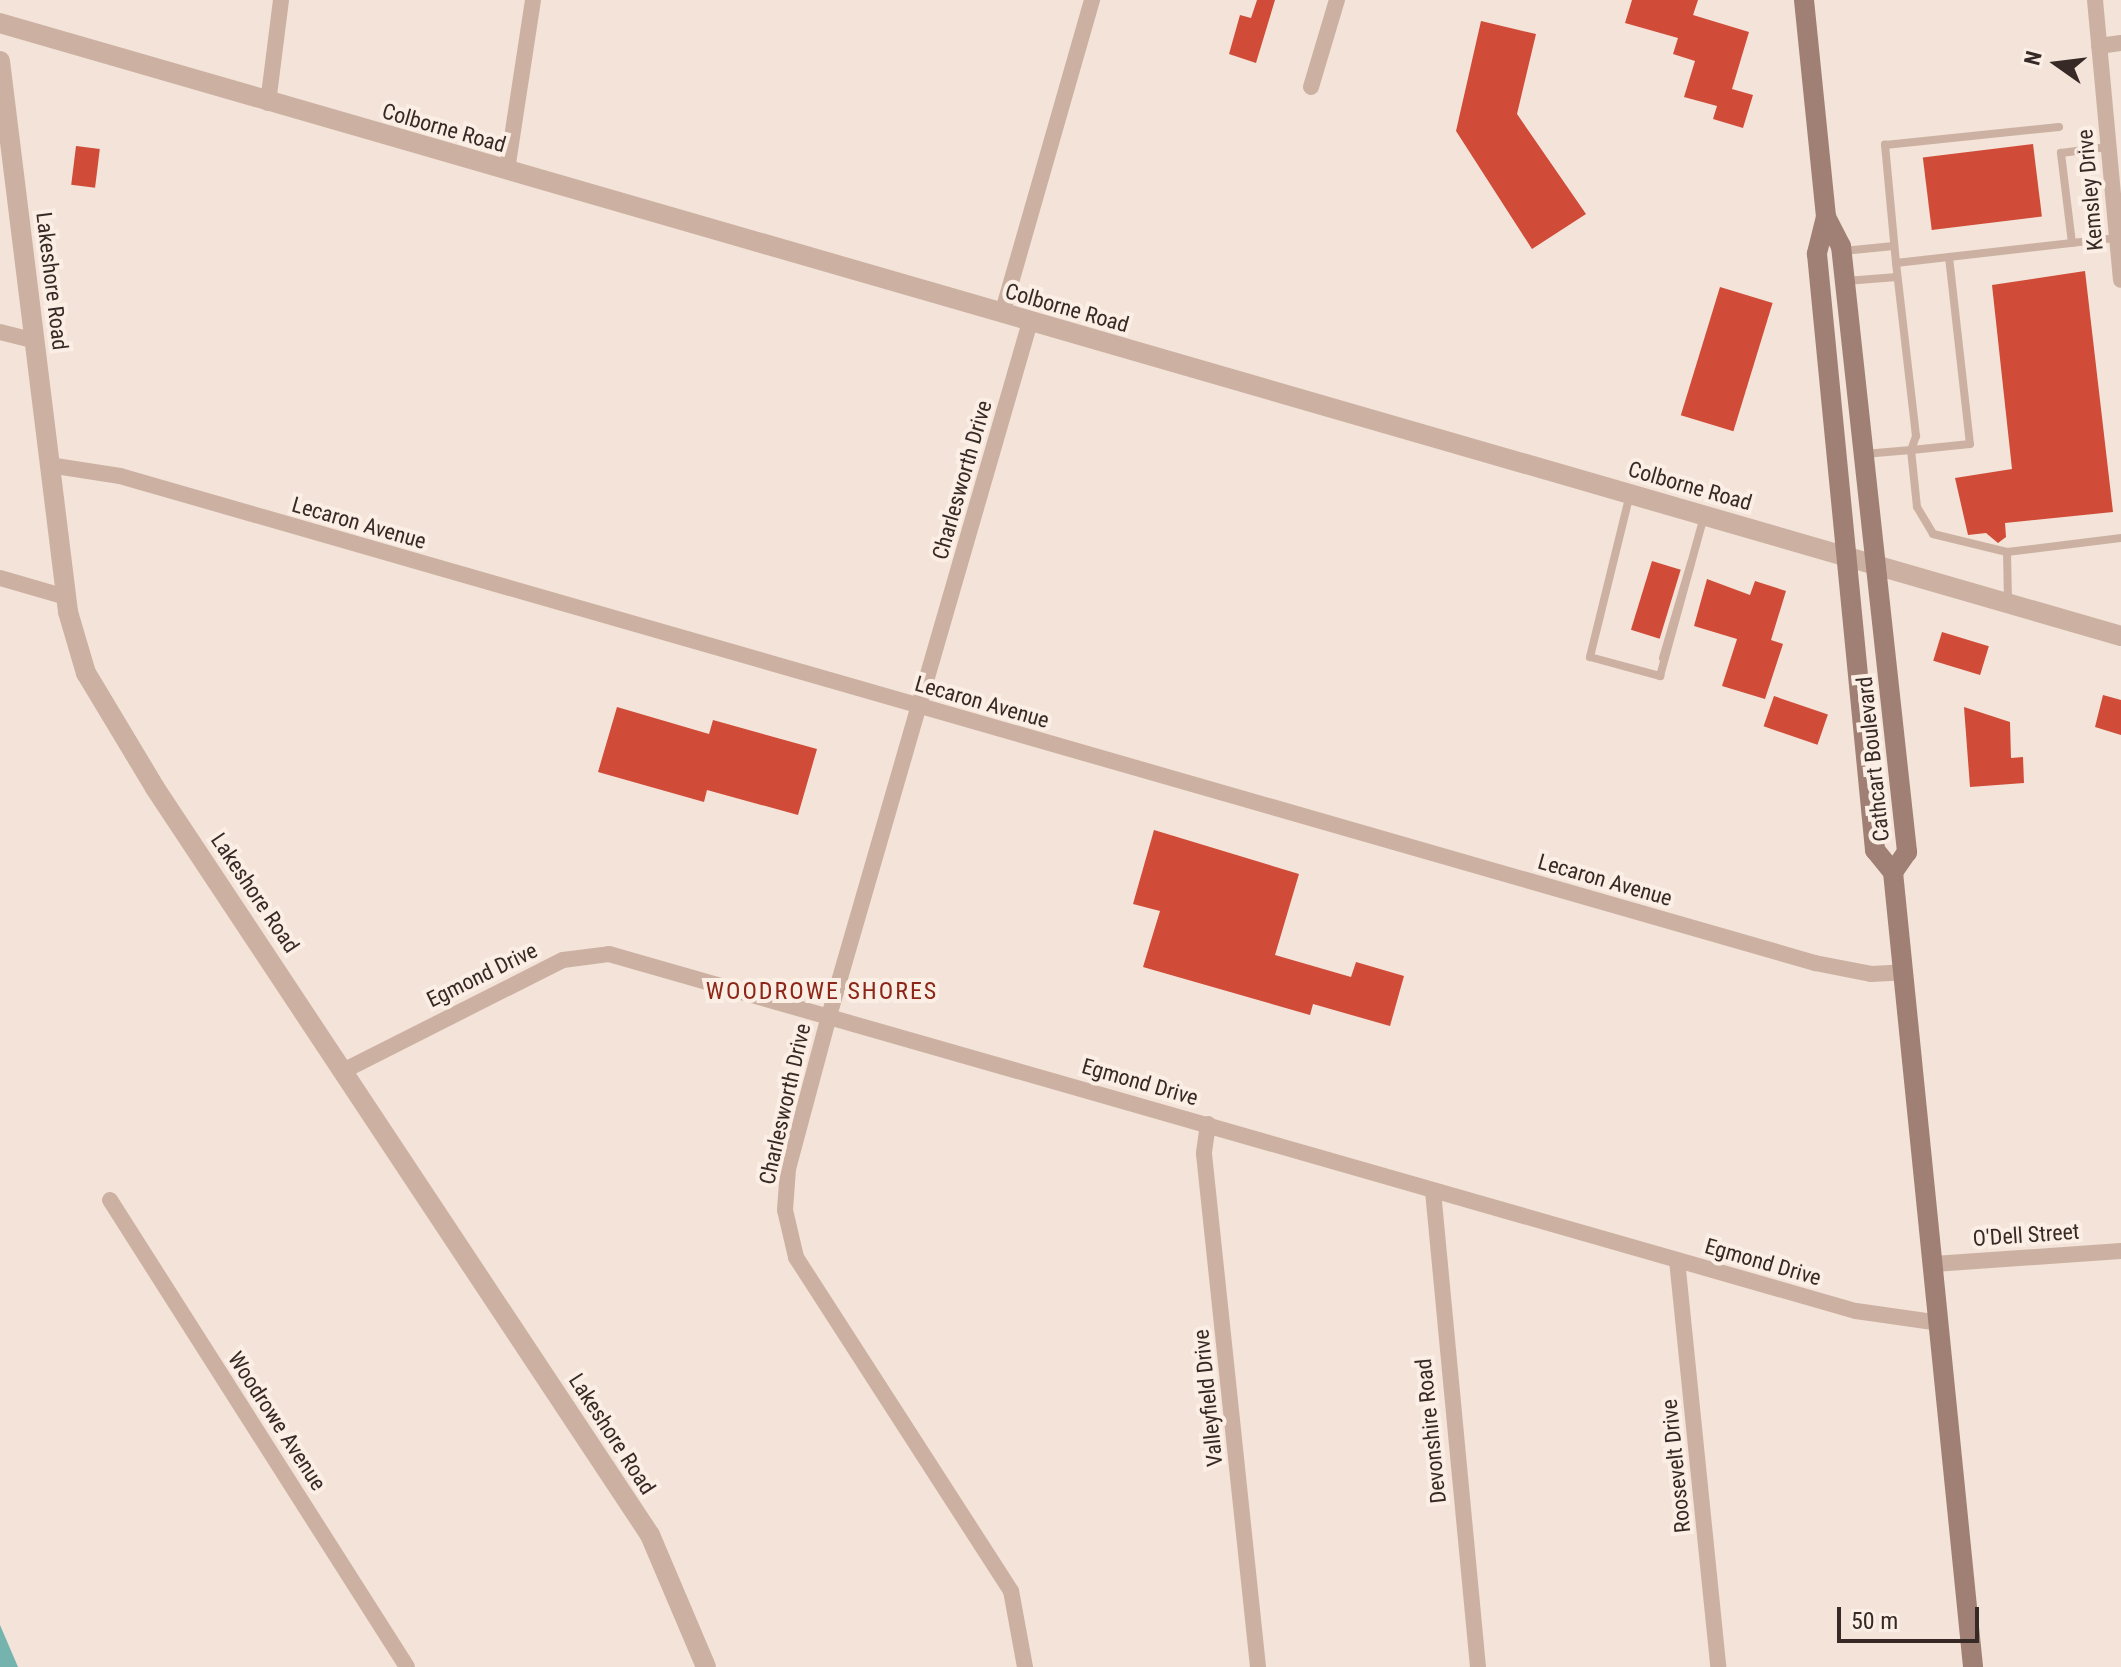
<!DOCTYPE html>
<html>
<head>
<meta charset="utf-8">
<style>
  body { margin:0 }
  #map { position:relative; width:2121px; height:1667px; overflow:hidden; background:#f3e3d8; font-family:"Roboto Condensed",sans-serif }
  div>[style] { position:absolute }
  .water>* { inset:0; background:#74b3ae }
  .building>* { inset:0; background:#d04c38; transform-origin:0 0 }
  .service>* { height:8px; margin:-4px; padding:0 4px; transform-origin:4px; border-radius:4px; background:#ccb1a3 }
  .minor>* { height:16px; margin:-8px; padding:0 8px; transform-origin:8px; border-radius:8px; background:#ccb1a3 }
  .tertiary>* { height:20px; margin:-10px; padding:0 10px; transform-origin:10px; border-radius:10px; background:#ccb1a3 }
  .secondary>* { height:20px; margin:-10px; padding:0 10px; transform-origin:10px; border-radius:10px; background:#a07f74 }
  span { translate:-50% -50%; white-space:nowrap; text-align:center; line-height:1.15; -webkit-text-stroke:8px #fbeee4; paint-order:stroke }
  .street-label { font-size:22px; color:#362926 }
  .neighbourhood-label { font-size:24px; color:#8c2618; letter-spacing:2px }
  .north { position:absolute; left:2017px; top:24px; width:80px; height:80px; -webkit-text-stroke:6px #fbeee4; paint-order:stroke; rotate:284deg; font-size:22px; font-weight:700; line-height:32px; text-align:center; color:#362926 }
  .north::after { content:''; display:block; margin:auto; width:28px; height:36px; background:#362926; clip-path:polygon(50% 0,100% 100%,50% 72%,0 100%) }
  .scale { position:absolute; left:1837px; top:1607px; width:142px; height:36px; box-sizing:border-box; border:4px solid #362926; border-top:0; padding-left:10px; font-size:24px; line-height:28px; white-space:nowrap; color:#362926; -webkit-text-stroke:6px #fbeee4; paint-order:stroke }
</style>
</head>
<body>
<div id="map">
  <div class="water">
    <i style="clip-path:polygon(0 1625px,18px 1667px,0 1667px)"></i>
  </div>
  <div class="building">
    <i style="clip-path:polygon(1257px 0,1275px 0,1256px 63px,1229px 54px,1240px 15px,1251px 18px)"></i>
    <i style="clip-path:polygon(1632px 0,1698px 0,1693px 15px,1749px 32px,1732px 89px,1753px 95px,1743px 128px,1713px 119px,1717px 106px,1684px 97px,1695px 61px,1673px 54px,1678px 38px,1625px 23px)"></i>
    <i style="clip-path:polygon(1481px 21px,1536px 34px,1517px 114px,1586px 214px,1532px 249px,1456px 131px)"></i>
    <i style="left:2033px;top:144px;width:73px;height:111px;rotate:83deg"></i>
    <i style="left:76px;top:146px;width:24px;height:39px;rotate:7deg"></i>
    <i style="clip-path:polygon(2085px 271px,2113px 512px,2005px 523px,2006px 537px,1998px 543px,1986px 533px,1968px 535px,1955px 478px,2012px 469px,1992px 285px)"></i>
    <i style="left:1720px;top:287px;width:55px;height:134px;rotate:17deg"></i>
    <i style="left:1652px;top:561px;width:30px;height:72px;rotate:17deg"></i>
    <i style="clip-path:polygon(1707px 579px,1750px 595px,1755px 581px,1786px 591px,1771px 640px,1783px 644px,1765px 699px,1722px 686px,1737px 639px,1694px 626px)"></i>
    <i style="left:1942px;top:632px;width:49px;height:30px;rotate:17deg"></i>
    <i style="clip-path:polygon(2103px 695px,2121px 700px,2121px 735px,2095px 727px)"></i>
    <i style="left:1774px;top:696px;width:57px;height:32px;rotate:19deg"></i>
    <i style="clip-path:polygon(617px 707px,709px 734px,713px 720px,817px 749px,798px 815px,707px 790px,704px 802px,598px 772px)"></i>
    <i style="clip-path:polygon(1964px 707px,2010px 722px,2011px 758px,2023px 757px,2024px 783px,1970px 787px)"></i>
    <i style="clip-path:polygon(1154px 830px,1299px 874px,1275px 955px,1351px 977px,1356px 962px,1404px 976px,1390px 1026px,1313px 1004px,1310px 1015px,1143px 967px,1160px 911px,1133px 904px)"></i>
  </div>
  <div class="service">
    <i style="left:2072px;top:243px;width:91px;rotate:-97deg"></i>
    <i style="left:2061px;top:153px;width:47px;rotate:-7.3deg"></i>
    <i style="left:1843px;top:251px;width:51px;rotate:-5.6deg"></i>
    <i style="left:1949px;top:257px;width:188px;rotate:83.6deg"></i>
    <i style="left:1970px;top:444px;width:59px;rotate:174.2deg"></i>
    <i style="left:1911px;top:450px;width:57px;rotate:84deg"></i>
    <i style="left:1917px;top:507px;width:31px;rotate:59deg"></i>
    <i style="left:1933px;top:534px;width:76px;rotate:13.7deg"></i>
    <i style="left:2007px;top:552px;width:49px;rotate:88.8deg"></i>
    <i style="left:1896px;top:263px;width:119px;rotate:-95.3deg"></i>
    <i style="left:1885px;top:145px;width:175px;rotate:-5.9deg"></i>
    <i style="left:1846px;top:281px;width:51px;rotate:-4.5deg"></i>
    <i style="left:1864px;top:454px;width:47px;rotate:-4.9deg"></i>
    <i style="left:1911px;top:450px;width:15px;rotate:-70deg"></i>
    <i style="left:1916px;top:436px;width:174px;rotate:-96.6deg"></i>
    <i style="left:1896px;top:263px;width:222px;rotate:-6.5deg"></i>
    <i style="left:1630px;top:494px;width:168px;rotate:103.8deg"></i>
    <i style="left:1590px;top:657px;width:73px;rotate:15.2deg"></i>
    <i style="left:1660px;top:676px;width:166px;rotate:-74.6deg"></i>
    <i style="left:2007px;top:552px;width:115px;rotate:-7deg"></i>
    <i style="left:1663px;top:658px;width:99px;rotate:-73.6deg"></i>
  </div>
  <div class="minor">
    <i style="left:2095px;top:0;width:281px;rotate:84.7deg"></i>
    <i style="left:2099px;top:46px;width:22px;rotate:-8deg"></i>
    <i style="left:1311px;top:87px;width:91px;rotate:-73.4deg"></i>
    <i style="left:268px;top:103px;width:104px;rotate:-82.8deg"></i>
    <i style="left:507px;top:170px;width:172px;rotate:-81.3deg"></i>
    <i style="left:1002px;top:314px;width:327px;rotate:-74deg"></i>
    <i style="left:0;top:332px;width:36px;rotate:14deg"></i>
    <i style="left:49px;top:465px;width:72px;rotate:8.8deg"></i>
    <i style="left:120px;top:476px;width:1764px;rotate:16.03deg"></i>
    <i style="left:1815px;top:963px;width:57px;rotate:11.1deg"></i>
    <i style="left:1871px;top:974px;width:33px;rotate:-3deg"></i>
    <i style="left:0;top:578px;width:69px;rotate:16.1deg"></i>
    <i style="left:345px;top:1070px;width:244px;rotate:-26.8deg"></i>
    <i style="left:563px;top:960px;width:46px;rotate:-7.4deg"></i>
    <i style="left:609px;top:954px;width:1297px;rotate:15.98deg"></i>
    <i style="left:1856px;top:1311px;width:85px;rotate:8.1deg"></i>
    <i style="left:1208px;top:1124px;width:30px;rotate:98deg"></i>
    <i style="left:1204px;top:1154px;width:516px;rotate:83.99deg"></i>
    <i style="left:1433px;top:1191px;width:478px;rotate:84.6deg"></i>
    <i style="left:110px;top:1200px;width:553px;rotate:57.54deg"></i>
    <i style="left:1677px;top:1260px;width:409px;rotate:84.2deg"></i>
    <i style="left:1934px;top:1264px;width:187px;rotate:-4deg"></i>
    <i style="left:1025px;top:1667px;width:77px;rotate:-100.4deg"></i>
    <i style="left:1011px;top:1591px;width:397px;rotate:-122.8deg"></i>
    <i style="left:796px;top:1257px;width:48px;rotate:-103.2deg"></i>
    <i style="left:785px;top:1210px;width:41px;rotate:-85.8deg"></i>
    <i style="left:788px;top:1169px;width:158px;rotate:-75deg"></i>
    <i style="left:829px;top:1016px;width:723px;rotate:-73.85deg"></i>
  </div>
  <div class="tertiary">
    <i style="left:0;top:23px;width:2208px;rotate:16.12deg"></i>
    <i style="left:0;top:61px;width:555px;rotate:82.96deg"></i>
    <i style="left:68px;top:612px;width:64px;rotate:73.6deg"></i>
    <i style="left:86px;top:673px;width:134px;rotate:59deg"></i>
    <i style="left:155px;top:788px;width:896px;rotate:56.47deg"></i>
    <i style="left:650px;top:1535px;width:143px;rotate:67deg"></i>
  </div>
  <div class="secondary">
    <i style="left:1804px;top:0;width:218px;rotate:84.2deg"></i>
    <i style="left:1826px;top:217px;width:38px;rotate:104deg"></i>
    <i style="left:1817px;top:254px;width:599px;rotate:84.44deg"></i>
    <i style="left:1875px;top:850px;width:28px;rotate:51deg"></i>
    <i style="left:1826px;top:217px;width:33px;rotate:63deg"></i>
    <i style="left:1841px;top:246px;width:610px;rotate:83.78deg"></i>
    <i style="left:1907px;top:852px;width:24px;rotate:125deg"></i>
    <i style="left:1893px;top:872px;width:799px;rotate:84.25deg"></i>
  </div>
  <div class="street-label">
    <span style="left:444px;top:128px;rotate:16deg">Colborne Road</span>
    <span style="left:2090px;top:190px;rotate:-95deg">Kemsley Drive</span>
    <span style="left:52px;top:281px;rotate:83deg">Lakeshore Road</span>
    <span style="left:1067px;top:308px;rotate:16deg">Colborne Road</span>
    <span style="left:962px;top:480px;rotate:-74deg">Charlesworth Drive</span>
    <span style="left:1690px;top:486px;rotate:16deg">Colborne Road</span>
    <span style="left:359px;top:523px;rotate:16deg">Lecaron Avenue</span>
    <span style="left:982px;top:702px;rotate:16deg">Lecaron Avenue</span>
    <span style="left:1873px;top:759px;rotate:-96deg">Cathcart Boulevard</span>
    <span style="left:1605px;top:880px;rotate:16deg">Lecaron Avenue</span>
    <span style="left:255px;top:893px;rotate:56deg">Lakeshore Road</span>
    <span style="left:482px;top:975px;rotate:-26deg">Egmond Drive</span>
    <span style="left:1140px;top:1082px;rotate:16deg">Egmond Drive</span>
    <span style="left:785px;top:1104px;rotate:-77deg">Charlesworth Drive</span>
    <span style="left:2026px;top:1235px;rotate:-4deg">O'Dell Street</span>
    <span style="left:1763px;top:1262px;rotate:16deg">Egmond Drive</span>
    <span style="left:1208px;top:1398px;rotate:-96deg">Valleyfield Drive</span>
    <span style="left:277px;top:1421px;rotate:57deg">Woodrowe Avenue</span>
    <span style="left:1431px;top:1431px;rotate:-96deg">Devonshire Road</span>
    <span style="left:612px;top:1434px;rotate:57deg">Lakeshore Road</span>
    <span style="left:1676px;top:1466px;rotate:-96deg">Roosevelt Drive</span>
  </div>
  <div class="neighbourhood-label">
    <span style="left:822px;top:992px">WOODROWE SHORES</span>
  </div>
  <div class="north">N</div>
  <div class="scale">50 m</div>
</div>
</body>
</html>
